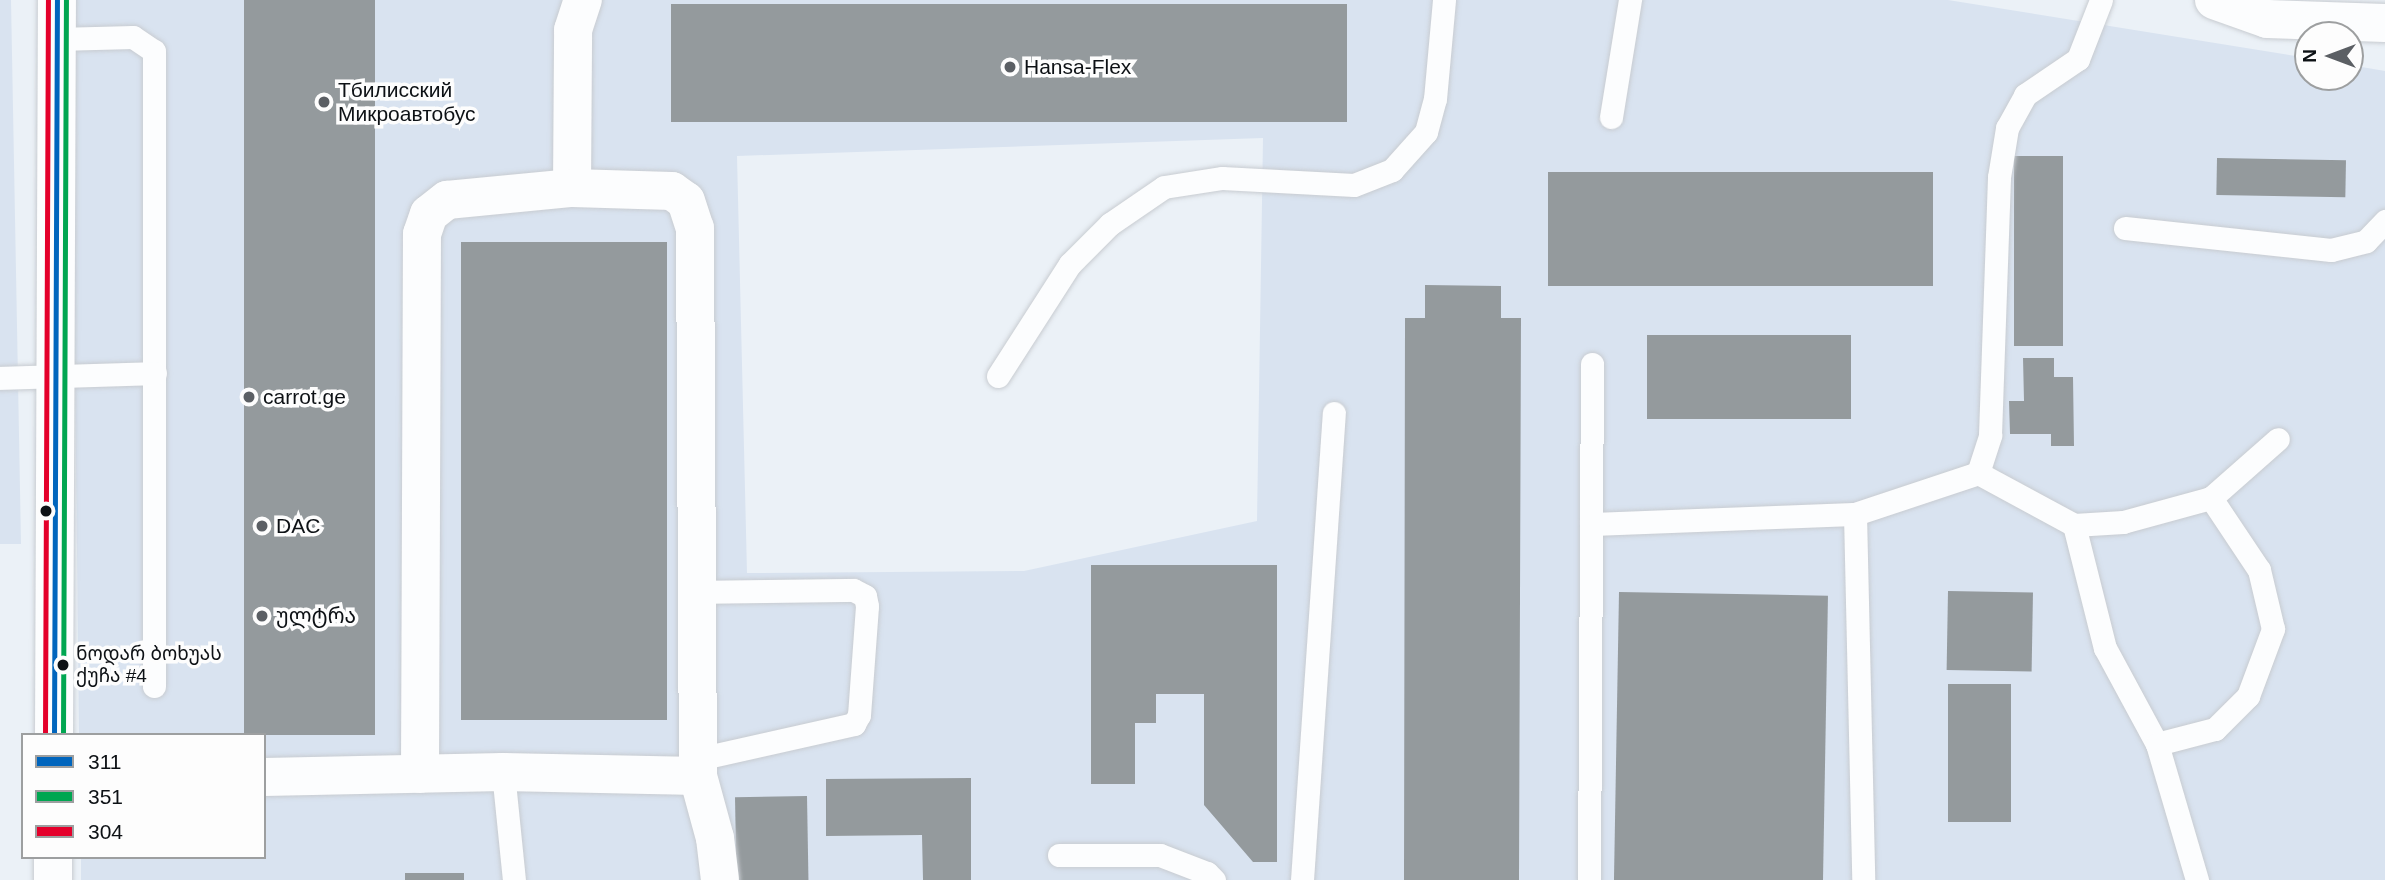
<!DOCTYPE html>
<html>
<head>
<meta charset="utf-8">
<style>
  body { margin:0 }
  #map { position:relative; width:2385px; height:880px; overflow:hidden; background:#ebf1f7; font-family:Helvetica,"Noto Sans Georgian",sans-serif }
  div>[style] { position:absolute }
  .built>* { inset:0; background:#d9e3f0 }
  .building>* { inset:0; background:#949a9d; transform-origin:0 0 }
  .roads { filter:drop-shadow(0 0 2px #c8ccd1) drop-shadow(0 0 2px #c8ccd1) }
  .service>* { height:23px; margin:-11.5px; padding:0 11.5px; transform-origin:11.5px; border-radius:11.5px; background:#fcfdfe }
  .minor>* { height:38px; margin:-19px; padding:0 19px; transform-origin:19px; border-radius:19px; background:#fcfdfe }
  .tertiary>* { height:38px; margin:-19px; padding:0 19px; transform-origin:19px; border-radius:19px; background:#fcfdfe }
  .secondary>* { height:38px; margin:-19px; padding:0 19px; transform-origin:19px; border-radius:19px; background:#fcfdfe }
  .bus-1>* { height:5px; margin:-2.5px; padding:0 2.5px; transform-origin:2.5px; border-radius:2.5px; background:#0065bd }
  .bus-2>* { height:5px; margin:-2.5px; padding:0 2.5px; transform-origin:2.5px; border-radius:2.5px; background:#00a651 }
  .bus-3>* { height:5px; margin:-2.5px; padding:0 2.5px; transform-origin:2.5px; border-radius:2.5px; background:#e4002b }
  .dots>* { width:19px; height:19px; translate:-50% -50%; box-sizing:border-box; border:4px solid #fdfdfd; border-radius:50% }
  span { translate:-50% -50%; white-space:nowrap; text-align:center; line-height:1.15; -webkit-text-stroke:7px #fdfdfd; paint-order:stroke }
  .bus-label { font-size:19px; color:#0d1115 }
  .left { translate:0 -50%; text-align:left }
  .poi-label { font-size:21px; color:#0d1115 }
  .legend { position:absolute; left:21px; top:733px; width:245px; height:126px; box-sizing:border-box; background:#fdfdfd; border:2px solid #9d9fa0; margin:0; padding:9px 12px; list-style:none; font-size:21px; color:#0d1115 }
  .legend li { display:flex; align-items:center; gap:14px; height:35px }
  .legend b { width:35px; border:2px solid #9d9fa0 }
  .north { position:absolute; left:2294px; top:21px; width:70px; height:70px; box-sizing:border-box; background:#fdfdfd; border:2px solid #9d9fa0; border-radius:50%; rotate:270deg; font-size:19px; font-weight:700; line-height:28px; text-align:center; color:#0d1115 }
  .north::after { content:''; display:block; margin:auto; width:24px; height:32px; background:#5b5f64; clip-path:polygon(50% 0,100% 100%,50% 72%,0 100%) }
</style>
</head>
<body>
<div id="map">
  <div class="built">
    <i style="clip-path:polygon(0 0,11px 0,21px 544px,0 544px)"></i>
    <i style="clip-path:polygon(evenodd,71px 0,1948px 0,2308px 58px,2308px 77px,2350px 77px,2350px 65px,2385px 71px,2385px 880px,81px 880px,81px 857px,264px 857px,264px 735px,79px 735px,71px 0,1263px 138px,1257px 521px,1024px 571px,747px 573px,737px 156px,1263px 138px)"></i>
  </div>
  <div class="building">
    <i style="left:244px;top:0;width:131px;height:735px"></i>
    <i style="left:1347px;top:4px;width:118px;height:676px;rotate:90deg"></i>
    <i style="left:2014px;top:156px;width:49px;height:190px"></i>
    <i style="left:2217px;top:158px;width:129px;height:37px;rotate:1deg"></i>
    <i style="left:1548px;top:172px;width:385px;height:114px"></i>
    <i style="left:667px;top:242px;width:478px;height:206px;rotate:90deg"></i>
    <i style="clip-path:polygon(1425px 285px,1501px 286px,1501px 318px,1521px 318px,1519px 880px,1404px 880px,1405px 318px,1425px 318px)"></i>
    <i style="left:1647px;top:335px;width:204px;height:84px"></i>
    <i style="clip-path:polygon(2023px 358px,2054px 358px,2054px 377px,2073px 377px,2074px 446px,2051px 446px,2051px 434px,2010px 434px,2009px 401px,2024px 401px)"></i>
    <i style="clip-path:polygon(1091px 565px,1277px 565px,1277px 862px,1253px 862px,1204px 805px,1204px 694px,1156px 694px,1156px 723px,1135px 723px,1135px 784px,1091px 784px)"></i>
    <i style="left:1948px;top:591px;width:85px;height:79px;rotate:1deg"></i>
    <i style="left:1619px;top:592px;width:209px;height:288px;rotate:1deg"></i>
    <i style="left:1948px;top:684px;width:63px;height:138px"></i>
    <i style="clip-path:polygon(971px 778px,971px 880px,923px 880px,922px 835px,826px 836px,826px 779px)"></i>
    <i style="left:807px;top:796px;width:84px;height:72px;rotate:89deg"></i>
    <i style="left:405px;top:873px;width:59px;height:7px"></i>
  </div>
  <div class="roads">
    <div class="service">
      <i style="left:57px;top:39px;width:76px;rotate:-1.5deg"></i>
      <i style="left:133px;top:37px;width:25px;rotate:34deg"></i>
      <i style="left:154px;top:51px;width:635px;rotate:90deg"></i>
      <i style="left:1611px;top:117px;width:119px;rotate:-80.8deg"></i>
      <i style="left:2125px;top:228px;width:207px;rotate:6.1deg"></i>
      <i style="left:2331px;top:250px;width:36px;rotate:-14deg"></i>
      <i style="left:2366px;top:241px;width:28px;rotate:-46deg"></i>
      <i style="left:998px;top:376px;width:133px;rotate:-57.3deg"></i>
      <i style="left:1070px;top:264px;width:57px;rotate:-45deg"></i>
      <i style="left:1110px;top:224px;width:65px;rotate:-34.4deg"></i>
      <i style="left:1164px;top:187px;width:59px;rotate:-8.8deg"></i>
      <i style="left:1222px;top:178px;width:132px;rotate:3deg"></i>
      <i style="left:1354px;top:185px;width:41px;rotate:-21.5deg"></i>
      <i style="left:1392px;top:170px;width:51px;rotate:-48.2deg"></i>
      <i style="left:1426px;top:132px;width:34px;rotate:-75deg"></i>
      <i style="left:1435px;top:99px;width:99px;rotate:-84.8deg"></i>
      <i style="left:0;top:378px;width:155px;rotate:-1.8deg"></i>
      <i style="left:1978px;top:473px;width:109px;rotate:28.4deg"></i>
      <i style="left:2074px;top:525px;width:49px;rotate:-3.5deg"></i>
      <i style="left:2123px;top:522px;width:91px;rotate:-15.3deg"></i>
      <i style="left:2211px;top:498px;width:89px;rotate:-41.4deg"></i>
      <i style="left:1855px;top:514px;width:366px;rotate:88.7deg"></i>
      <i style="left:1591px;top:524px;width:264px;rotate:-2.2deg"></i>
      <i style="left:1855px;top:514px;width:130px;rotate:-18.4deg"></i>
      <i style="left:1978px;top:473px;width:40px;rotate:-72deg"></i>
      <i style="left:1990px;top:435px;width:258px;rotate:-88deg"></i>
      <i style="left:1999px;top:177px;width:50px;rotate:-80.7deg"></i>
      <i style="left:2007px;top:128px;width:38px;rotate:-61deg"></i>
      <i style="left:2025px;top:95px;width:64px;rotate:-34.2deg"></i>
      <i style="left:2078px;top:59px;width:63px;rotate:-68.7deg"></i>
      <i style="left:2074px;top:525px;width:127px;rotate:75.9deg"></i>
      <i style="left:2105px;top:648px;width:109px;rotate:61.6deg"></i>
      <i style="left:2157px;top:744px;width:142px;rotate:73.6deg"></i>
      <i style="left:2157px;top:744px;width:60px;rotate:-14.5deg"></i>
      <i style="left:2215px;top:729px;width:47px;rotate:-45deg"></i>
      <i style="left:2248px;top:696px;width:72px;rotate:-69.5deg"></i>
      <i style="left:2273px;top:629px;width:61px;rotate:-103.3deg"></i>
      <i style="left:2259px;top:570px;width:87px;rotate:-123.7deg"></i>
      <i style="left:698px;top:759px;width:160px;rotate:-12.6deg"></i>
      <i style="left:854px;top:724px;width:10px;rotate:-61deg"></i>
      <i style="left:859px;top:715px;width:109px;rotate:-85.8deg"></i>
      <i style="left:867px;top:606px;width:10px;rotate:-101deg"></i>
      <i style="left:865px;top:596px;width:13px;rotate:-153deg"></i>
      <i style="left:853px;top:590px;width:153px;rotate:179.3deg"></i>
      <i style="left:503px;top:772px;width:109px;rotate:84.2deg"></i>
      <i style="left:1059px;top:855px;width:101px"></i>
      <i style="left:1160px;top:855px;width:50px;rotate:21deg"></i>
      <i style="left:1207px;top:873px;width:10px;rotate:45deg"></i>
      <i style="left:1302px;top:880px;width:468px;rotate:-86.1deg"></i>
      <i style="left:1589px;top:880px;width:516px;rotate:-89.67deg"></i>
    </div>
    <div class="minor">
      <i style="left:572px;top:188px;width:158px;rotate:-89.6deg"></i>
      <i style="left:573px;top:30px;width:32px;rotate:-72deg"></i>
      <i style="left:420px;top:774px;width:540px;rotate:-89.79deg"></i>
      <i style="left:422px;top:234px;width:21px;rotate:-71deg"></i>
      <i style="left:429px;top:214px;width:23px;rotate:-38deg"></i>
      <i style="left:447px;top:200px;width:126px;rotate:-5.5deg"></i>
      <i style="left:572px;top:188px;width:100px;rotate:1.7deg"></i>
      <i style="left:672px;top:191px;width:17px;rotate:36deg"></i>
      <i style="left:686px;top:201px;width:28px;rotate:72deg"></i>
      <i style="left:695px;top:228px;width:548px;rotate:89.69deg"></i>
      <i style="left:698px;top:776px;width:64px;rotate:74.7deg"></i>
      <i style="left:715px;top:838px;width:42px;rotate:83.2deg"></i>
      <i style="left:264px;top:777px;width:239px;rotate:-1.2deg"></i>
      <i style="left:503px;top:772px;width:195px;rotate:1.2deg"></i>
    </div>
    <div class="tertiary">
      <i style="left:54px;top:735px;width:735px;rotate:-89.77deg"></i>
      <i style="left:53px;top:880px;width:23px;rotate:-90deg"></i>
    </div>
    <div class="secondary">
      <i style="left:2214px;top:0;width:56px;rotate:19.7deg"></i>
      <i style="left:2267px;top:19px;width:118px;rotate:1.9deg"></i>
    </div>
  </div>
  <div class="bus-1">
    <i style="left:54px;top:735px;width:735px;rotate:-89.77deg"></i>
  </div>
  <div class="bus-2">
    <i style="left:63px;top:735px;width:735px;rotate:-89.77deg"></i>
  </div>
  <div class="bus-3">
    <i style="left:45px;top:735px;width:735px;rotate:-89.77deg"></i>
  </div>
  <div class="dots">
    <i style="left:1010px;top:67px;background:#5b5f64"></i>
    <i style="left:324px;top:102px;background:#5b5f64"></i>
    <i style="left:249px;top:397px;background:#5b5f64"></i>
    <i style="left:46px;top:511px;background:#0d1115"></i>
    <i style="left:262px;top:526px;background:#5b5f64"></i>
    <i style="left:262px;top:616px;background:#5b5f64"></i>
    <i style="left:63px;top:665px;background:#0d1115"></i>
  </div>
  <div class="bus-label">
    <span class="left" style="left:76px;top:665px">ნოდარ ბოხუას<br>ქუჩა #4</span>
  </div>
  <div class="poi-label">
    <span class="left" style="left:1024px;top:67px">Hansa-Flex</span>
    <span class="left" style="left:338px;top:102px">Тбилисский<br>Микроавтобус</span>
    <span class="left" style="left:263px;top:397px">carrot.ge</span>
    <span class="left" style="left:276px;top:526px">DAC</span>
    <span class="left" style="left:276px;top:616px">ულტრა</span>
  </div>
  <ul class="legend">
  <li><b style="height:9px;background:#0065bd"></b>311</li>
  <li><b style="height:9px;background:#00a651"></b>351</li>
  <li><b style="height:9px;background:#e4002b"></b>304</li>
  </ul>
  <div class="north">N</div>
</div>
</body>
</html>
